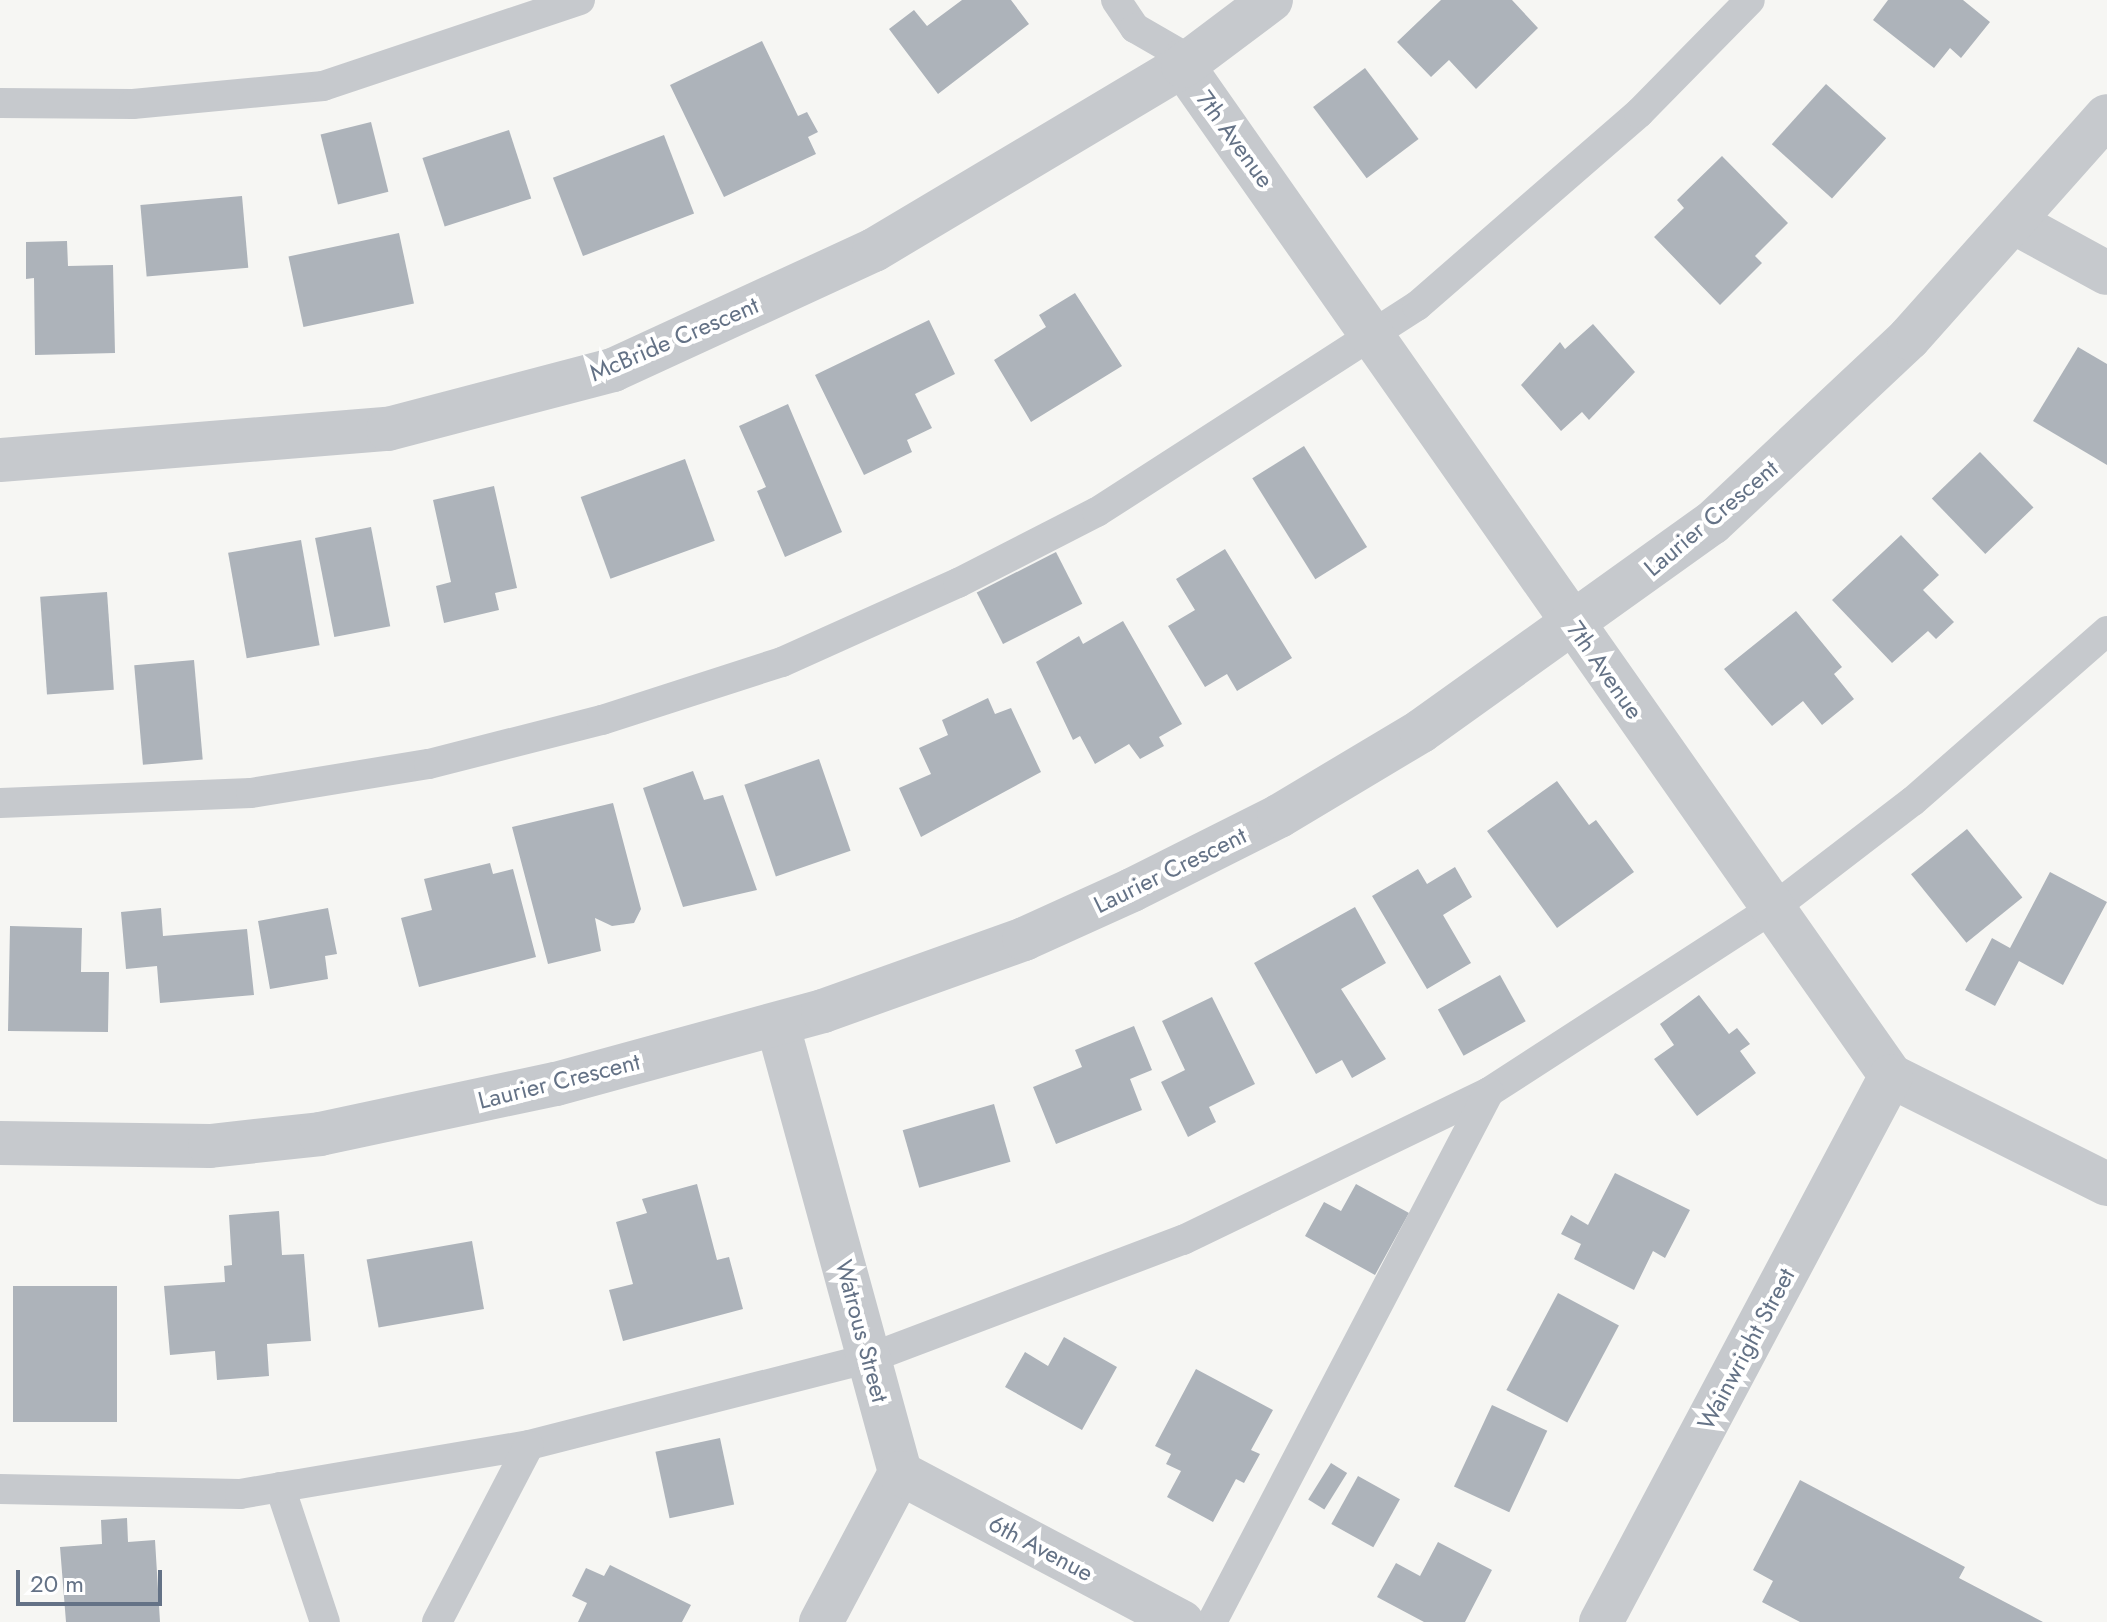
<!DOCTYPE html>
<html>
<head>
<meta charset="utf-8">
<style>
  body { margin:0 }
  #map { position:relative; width:2107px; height:1622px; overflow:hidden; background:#f6f6f3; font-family:Jost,sans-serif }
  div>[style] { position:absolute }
  .building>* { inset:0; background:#adb3ba; transform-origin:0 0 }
  .lane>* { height:30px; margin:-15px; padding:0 15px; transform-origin:15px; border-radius:15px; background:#c6c9cd }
  .street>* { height:44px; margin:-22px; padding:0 22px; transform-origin:22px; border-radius:22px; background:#c6c9cd }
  span { translate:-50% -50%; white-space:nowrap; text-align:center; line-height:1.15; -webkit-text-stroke:8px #fff; paint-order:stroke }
  .street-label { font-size:24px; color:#647286 }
  .scale { position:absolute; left:16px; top:1570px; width:146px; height:36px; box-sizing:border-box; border:4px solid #647286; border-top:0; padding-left:10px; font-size:24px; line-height:28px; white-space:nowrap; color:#647286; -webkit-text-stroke:6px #fff; paint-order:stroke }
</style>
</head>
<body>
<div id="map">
  <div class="building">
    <i style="clip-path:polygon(962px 0,1011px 0,1029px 24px,938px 94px,889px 29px,914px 10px,927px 26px)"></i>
    <i style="clip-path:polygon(1441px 0,1512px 0,1538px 28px,1476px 89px,1449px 60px,1431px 77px,1397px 42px)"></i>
    <i style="clip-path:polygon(1888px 0,1963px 0,1990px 22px,1961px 58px,1950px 48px,1934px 68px,1873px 20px)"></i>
    <i style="clip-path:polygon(762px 41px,798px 116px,807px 112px,818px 132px,808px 137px,816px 154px,724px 197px,670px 85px)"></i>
    <i style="left:1365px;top:68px;width:89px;height:65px;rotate:53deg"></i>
    <i style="left:1826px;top:84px;width:81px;height:81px;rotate:42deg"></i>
    <i style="left:371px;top:122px;width:72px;height:52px;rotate:76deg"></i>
    <i style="left:509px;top:130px;width:72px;height:91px;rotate:72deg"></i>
    <i style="left:664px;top:135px;width:84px;height:119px;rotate:69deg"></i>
    <i style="clip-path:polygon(1722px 156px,1788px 223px,1755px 256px,1762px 263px,1720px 305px,1654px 237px,1684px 208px,1677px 200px)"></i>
    <i style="left:242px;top:196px;width:72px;height:102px;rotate:85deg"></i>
    <i style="left:399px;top:233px;width:72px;height:113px;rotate:78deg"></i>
    <i style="clip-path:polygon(67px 241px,68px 266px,113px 265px,115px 353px,35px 355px,34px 278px,26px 279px,26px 242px)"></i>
    <i style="clip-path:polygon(1075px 293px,1122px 366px,1031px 422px,994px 360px,1046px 327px,1039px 315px)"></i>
    <i style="clip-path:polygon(929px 320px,955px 374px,915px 394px,932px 428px,907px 440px,912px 452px,864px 475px,815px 375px)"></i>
    <i style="clip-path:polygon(1593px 324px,1635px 372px,1589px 420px,1582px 412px,1561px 431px,1521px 385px,1560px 342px,1565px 349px)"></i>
    <i style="clip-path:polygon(2078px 347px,2107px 364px,2107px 465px,2033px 421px)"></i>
    <i style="clip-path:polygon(788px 404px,842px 532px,785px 557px,757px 491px,766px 487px,739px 426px)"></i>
    <i style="left:1304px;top:446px;width:119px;height:61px;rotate:58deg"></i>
    <i style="left:1980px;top:452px;width:77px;height:67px;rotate:46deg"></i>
    <i style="left:685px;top:459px;width:87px;height:111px;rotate:70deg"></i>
    <i style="clip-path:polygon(494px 486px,517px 588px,495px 593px,499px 610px,444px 623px,436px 586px,451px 582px,433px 500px)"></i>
    <i style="left:371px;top:527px;width:101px;height:57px;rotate:79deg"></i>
    <i style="clip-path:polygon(1901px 535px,1939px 575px,1923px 590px,1954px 622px,1936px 639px,1928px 631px,1892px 663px,1832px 600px)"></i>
    <i style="left:301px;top:540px;width:107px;height:74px;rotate:80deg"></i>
    <i style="clip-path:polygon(1225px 549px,1292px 658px,1237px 691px,1227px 674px,1205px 687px,1168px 626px,1195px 610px,1176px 579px)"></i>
    <i style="left:1056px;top:552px;width:58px;height:89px;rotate:63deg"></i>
    <i style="left:107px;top:592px;width:98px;height:67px;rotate:86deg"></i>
    <i style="clip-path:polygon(1796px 611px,1842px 667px,1834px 674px,1854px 699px,1822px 725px,1803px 701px,1772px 726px,1724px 669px)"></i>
    <i style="clip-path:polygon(1123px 621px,1182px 724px,1159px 737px,1164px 746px,1140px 759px,1129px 744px,1095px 764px,1080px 736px,1073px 740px,1036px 662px,1079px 636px,1083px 644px)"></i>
    <i style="left:194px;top:660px;width:100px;height:60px;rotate:85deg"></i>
    <i style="clip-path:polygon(988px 698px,995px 714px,1011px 708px,1041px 772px,921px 837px,899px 788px,931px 774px,919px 748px,948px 735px,942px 720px)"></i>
    <i style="left:819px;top:759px;width:97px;height:79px;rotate:71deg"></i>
    <i style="clip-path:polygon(693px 771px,704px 800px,723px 795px,757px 890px,683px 907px,643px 788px)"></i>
    <i style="clip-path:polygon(1557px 781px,1589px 825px,1596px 820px,1634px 872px,1557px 928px,1487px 831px)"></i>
    <i style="clip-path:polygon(613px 803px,641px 909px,634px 923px,612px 926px,595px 918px,601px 951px,548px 964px,512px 827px)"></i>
    <i style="left:1967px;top:829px;width:88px;height:72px;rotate:51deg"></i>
    <i style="clip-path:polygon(490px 863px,493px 874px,513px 869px,536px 957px,419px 987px,401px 918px,432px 910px,424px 879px)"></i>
    <i style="clip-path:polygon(1455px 867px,1472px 897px,1443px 915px,1471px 963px,1427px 989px,1372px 896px,1418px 869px,1427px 884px)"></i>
    <i style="clip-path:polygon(2050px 872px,2107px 902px,2063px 985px,2019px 961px,1995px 1006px,1965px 990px,1992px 938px,2010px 948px)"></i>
    <i style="clip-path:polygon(1355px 907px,1386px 963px,1341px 989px,1386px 1059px,1352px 1078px,1342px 1060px,1316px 1074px,1254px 963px)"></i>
    <i style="clip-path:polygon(161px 908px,163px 936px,247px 929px,254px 995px,160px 1003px,157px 966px,126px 969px,121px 912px)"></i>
    <i style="clip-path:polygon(328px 908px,337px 954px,325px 956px,328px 979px,270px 989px,258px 921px)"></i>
    <i style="clip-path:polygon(10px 926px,82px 928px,81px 972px,109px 972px,108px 1032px,8px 1031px)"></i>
    <i style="left:1500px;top:975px;width:53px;height:71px;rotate:61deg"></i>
    <i style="clip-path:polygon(1699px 995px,1729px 1034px,1737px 1028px,1750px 1044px,1740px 1051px,1756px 1073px,1697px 1116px,1654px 1059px,1674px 1045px,1660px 1024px)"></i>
    <i style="clip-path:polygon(1212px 997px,1255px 1084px,1209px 1107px,1216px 1122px,1188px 1137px,1161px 1082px,1185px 1070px,1162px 1021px)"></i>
    <i style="clip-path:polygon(1134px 1026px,1152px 1070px,1130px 1079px,1142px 1110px,1056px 1144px,1033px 1087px,1082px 1067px,1075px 1050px)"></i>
    <i style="left:994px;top:1104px;width:60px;height:95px;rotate:74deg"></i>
    <i style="clip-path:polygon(1615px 1173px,1690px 1210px,1665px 1258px,1653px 1251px,1634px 1290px,1574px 1259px,1581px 1244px,1561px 1234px,1571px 1215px,1588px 1225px)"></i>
    <i style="clip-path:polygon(697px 1184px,717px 1260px,729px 1257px,743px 1309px,623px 1341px,609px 1290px,633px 1284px,616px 1222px,647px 1213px,642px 1199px)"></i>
    <i style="clip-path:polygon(1356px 1184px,1409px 1213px,1375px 1275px,1305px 1236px,1324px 1202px,1341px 1211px)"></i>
    <i style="clip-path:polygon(279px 1211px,282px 1255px,304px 1254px,311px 1341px,267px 1344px,269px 1376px,217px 1380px,215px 1351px,170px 1355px,164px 1286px,225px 1282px,224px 1266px,232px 1265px,229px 1215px)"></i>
    <i style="left:472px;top:1241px;width:69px;height:107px;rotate:80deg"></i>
    <i style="left:13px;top:1286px;width:104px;height:136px"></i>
    <i style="left:1558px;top:1293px;width:69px;height:110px;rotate:28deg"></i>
    <i style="clip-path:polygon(1064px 1337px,1117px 1367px,1082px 1430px,1005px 1387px,1025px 1352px,1048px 1366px)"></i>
    <i style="clip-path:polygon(1196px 1369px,1273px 1410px,1251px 1450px,1260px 1454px,1244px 1483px,1236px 1479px,1213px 1522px,1167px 1497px,1181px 1471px,1166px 1464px,1171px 1454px,1155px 1446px)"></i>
    <i style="left:1492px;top:1405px;width:61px;height:90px;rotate:25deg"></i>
    <i style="left:720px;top:1438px;width:68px;height:66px;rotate:78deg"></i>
    <i style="left:1331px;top:1463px;width:19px;height:43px;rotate:32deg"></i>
    <i style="left:1358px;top:1476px;width:48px;height:55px;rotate:29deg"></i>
    <i style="clip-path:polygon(1800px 1480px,1965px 1567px,1959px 1578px,2043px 1622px,1800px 1622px,1762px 1602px,1773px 1581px,1753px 1570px)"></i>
    <i style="clip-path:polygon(127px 1518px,128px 1542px,155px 1540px,160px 1622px,66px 1622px,60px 1547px,102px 1544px,101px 1520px)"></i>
    <i style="clip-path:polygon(1438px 1542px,1492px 1570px,1465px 1622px,1424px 1622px,1377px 1597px,1396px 1563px,1420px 1576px)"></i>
    <i style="clip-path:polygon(610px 1565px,691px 1605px,682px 1622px,578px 1622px,587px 1603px,572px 1596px,586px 1568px,604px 1576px)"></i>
  </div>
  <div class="lane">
    <i style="left:1116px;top:0;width:34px;rotate:56deg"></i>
    <i style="left:1135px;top:28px;width:52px;rotate:30deg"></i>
    <i style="left:1180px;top:54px;width:12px;rotate:76deg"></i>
    <i style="left:0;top:103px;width:133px;rotate:0.4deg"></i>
    <i style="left:133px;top:104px;width:191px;rotate:-5.4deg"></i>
    <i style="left:323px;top:86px;width:271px;rotate:-18.5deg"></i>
    <i style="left:0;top:803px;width:251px;rotate:-2.3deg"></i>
    <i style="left:251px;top:793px;width:180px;rotate:-9.3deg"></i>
    <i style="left:429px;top:764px;width:179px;rotate:-14.3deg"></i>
    <i style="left:602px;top:720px;width:189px;rotate:-17.9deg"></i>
    <i style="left:782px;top:662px;width:193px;rotate:-24.2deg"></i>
    <i style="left:958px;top:583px;width:156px;rotate:-27.1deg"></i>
    <i style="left:1097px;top:512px;width:381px;rotate:-32.8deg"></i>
    <i style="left:1417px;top:306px;width:294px;rotate:-41deg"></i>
    <i style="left:1639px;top:113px;width:158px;rotate:-45.5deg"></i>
    <i style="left:280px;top:1487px;width:142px;rotate:71.6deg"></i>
    <i style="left:0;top:1489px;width:240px;rotate:1.2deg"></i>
    <i style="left:240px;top:1494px;width:293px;rotate:-9.6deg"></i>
    <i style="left:529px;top:1445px;width:352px;rotate:-14.3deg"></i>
    <i style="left:870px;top:1358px;width:335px;rotate:-20.7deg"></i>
    <i style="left:1183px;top:1240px;width:340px;rotate:-25.8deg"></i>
    <i style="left:1489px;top:1092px;width:337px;rotate:-32.9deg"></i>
    <i style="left:1772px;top:909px;width:178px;rotate:-37.5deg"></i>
    <i style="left:1913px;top:801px;width:258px;rotate:-41.2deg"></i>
    <i style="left:437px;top:1622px;width:199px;rotate:-62.5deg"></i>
    <i style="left:1212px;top:1622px;width:598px;rotate:-62.41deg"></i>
  </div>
  <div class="street">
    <i style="left:1183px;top:66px;width:1233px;rotate:54.97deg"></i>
    <i style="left:1891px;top:1076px;width:241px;rotate:26.6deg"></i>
    <i style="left:2017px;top:224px;width:102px;rotate:28.6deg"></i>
    <i style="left:0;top:460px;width:389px;rotate:-4.6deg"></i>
    <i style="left:388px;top:429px;width:233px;rotate:-14.7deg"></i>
    <i style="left:613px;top:370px;width:287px;rotate:-24.7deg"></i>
    <i style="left:874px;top:250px;width:360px;rotate:-30.8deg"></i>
    <i style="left:1183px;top:66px;width:110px;rotate:-36.9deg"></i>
    <i style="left:778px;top:1026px;width:463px;rotate:74.7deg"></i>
    <i style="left:900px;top:1473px;width:169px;rotate:117.9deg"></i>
    <i style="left:0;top:1143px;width:210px;rotate:0.8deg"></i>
    <i style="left:210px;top:1146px;width:111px;rotate:-6.2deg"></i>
    <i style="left:320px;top:1134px;width:241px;rotate:-12deg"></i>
    <i style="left:556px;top:1084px;width:277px;rotate:-15.3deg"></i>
    <i style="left:823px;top:1011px;width:214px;rotate:-19.7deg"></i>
    <i style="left:1024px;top:939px;width:119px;rotate:-24.4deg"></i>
    <i style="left:1132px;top:890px;width:165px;rotate:-26.7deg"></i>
    <i style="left:1279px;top:816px;width:165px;rotate:-30.9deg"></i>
    <i style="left:1421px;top:731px;width:358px;rotate:-35.6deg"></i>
    <i style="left:1712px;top:523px;width:270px;rotate:-43.2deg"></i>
    <i style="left:1909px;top:338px;width:297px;rotate:-48.3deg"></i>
    <i style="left:900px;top:1473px;width:319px;rotate:27.9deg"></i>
    <i style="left:1601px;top:1622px;width:618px;rotate:-62.03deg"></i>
  </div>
  <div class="street-label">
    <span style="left:1235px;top:139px;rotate:54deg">7th Avenue</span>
    <span style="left:674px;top:339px;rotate:-23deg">McBride Crescent</span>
    <span style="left:1711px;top:518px;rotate:-40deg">Laurier Crescent</span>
    <span style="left:1605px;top:670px;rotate:55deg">7th Avenue</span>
    <span style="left:1170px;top:870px;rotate:-26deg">Laurier Crescent</span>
    <span style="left:559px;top:1081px;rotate:-14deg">Laurier Crescent</span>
    <span style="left:862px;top:1331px;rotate:75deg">Watrous Street</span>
    <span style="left:1746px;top:1349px;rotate:-62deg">Wainwright Street</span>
    <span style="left:1041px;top:1548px;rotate:28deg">6th Avenue</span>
  </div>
  <div class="scale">20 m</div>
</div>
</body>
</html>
